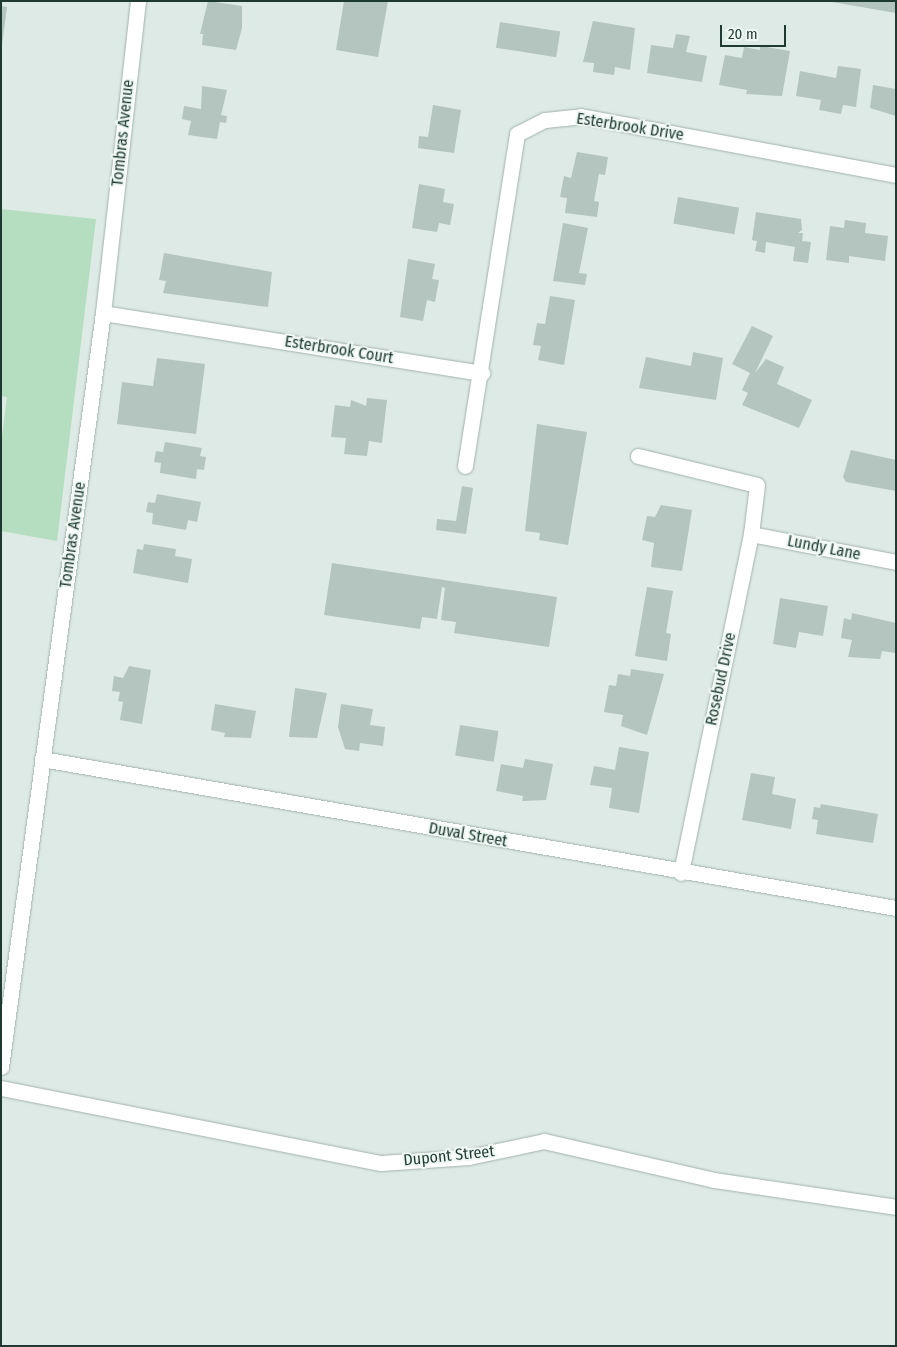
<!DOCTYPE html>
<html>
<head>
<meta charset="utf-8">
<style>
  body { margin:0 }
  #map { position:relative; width:897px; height:1347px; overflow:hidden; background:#deeae5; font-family:"Fira Sans Condensed",sans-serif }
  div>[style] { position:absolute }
  .green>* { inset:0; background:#b5ddc0 }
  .building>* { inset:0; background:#b3c5be; transform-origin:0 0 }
  .roads { filter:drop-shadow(0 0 1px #a1b2ac) drop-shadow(0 0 1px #a1b2ac) }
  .minor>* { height:15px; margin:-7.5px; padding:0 7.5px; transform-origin:7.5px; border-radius:7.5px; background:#fff }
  span { translate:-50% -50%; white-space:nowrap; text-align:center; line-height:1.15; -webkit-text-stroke:4px #eef7f2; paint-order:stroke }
  .street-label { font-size:16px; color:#1f3a33 }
  .frame { position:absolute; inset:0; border:2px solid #1f3a33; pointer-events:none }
  .scale { position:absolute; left:720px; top:25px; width:66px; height:22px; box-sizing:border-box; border:2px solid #1f3a33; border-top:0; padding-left:6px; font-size:15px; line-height:18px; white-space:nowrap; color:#1f3a33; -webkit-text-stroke:4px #eef7f2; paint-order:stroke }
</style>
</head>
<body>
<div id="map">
  <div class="green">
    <i style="clip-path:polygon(1px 209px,96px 219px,57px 541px,1px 531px,1px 444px,7px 397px,1px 396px)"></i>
  </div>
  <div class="building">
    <i style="clip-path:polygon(208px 1px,242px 6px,242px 28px,236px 50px,202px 45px,203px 34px,200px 34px)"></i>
    <i style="clip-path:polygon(344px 1px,388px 1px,378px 57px,336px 50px)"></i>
    <i style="clip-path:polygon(832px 1px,896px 1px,896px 13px,832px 2px)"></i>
    <i style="clip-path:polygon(1px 6px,7px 7px,2px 45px,1px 45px)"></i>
    <i style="clip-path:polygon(593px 21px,635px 28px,630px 70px,615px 67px,614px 75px,593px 72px,594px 63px,583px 62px)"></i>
    <i style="left:500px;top:22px;width:61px;height:26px;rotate:9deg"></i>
    <i style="clip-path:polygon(676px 34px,690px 36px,686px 52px,707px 56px,702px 82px,647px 73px,651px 45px,673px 48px)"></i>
    <i style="clip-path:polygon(760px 46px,790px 51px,782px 96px,746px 94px,747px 90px,719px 85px,725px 55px,742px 58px,744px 47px,760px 50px)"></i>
    <i style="clip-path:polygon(838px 66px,861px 69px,856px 107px,843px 105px,841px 114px,819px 110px,821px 100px,796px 96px,800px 71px,836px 78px)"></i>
    <i style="clip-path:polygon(873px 85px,896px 89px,896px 116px,870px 108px)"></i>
    <i style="clip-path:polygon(202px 86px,227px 90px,221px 115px,227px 116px,226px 123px,220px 122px,217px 139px,188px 135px,191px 121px,182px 119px,184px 106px,201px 109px)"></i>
    <i style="clip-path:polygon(433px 105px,461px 110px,454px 153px,418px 148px,419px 136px,428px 137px)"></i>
    <i style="clip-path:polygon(577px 152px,608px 157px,605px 175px,599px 174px,594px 201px,599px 202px,597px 217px,565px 213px,567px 198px,560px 197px,564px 176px,571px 178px)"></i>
    <i style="clip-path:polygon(419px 184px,445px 189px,443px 202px,454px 204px,450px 225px,439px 223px,437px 232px,412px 228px)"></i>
    <i style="left:678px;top:197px;width:62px;height:27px;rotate:10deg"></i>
    <i style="clip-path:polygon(756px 212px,801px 219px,802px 230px,798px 233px,803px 233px,802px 241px,811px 242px,808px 263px,793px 261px,795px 247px,766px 242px,765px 253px,755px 251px,757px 241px,752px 240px)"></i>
    <i style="clip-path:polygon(845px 220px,866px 223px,865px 233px,888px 236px,885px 261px,849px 256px,849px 263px,826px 260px,830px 226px,844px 228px)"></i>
    <i style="clip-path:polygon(563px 223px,588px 228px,579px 273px,587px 274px,585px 285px,553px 281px)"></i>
    <i style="clip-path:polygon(164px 253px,272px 272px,268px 307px,163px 293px,166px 281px,159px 280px)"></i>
    <i style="clip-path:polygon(408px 259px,435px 264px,432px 279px,439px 280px,435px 302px,427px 300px,423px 321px,400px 317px)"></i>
    <i style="clip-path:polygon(550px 296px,575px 300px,564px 365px,538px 360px,541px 346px,533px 345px,537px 323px,545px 324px)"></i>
    <i style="clip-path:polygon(752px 326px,773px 336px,755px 373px,766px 359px,784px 367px,777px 384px,812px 400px,799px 428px,742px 405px,748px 393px,742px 390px,750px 373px,732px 364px)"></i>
    <i style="clip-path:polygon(693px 352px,723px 358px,716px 400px,639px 388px,646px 357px,691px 366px)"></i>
    <i style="clip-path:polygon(157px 358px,205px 364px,196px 434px,117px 424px,122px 382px,153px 386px)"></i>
    <i style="clip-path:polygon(367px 398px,387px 400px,382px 443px,369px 441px,367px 456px,344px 454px,346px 438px,331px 437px,335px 405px,350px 407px,351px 400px,366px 406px)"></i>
    <i style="clip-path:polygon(537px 424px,587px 432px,568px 545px,539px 540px,540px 533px,525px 531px)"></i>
    <i style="clip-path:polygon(165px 442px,202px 448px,200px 456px,206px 457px,204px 470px,197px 469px,196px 479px,160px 473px,161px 463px,154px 462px,156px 451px,163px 452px)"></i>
    <i style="clip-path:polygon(851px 450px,896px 460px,896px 491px,846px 482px,843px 477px)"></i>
    <i style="clip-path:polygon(462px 486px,473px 488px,466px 534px,436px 530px,437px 519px,456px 521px)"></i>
    <i style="clip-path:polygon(157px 494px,201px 502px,197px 522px,188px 520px,186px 530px,152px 524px,153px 513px,146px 512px,148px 502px,155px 503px)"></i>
    <i style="clip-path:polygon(661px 505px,692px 510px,682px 571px,651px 567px,654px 543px,642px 540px,647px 516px,655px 517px)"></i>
    <i style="clip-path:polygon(144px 544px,176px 549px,175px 556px,192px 559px,188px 583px,133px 573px,137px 549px,143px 550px)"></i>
    <i style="clip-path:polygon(332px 563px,557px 597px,549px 647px,454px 633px,456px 622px,441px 620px,445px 588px,442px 587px,437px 619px,422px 617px,420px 629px,324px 615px)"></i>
    <i style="clip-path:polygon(647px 587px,673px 591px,666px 633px,671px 634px,667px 661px,635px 656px)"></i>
    <i style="clip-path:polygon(780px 598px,828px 606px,823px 636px,799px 632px,796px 648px,773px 644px)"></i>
    <i style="clip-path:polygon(852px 613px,896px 623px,896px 653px,882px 651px,880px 659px,848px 657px,852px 640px,841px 638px,844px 618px,851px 620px)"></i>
    <i style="clip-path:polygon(129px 666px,151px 670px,142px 724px,120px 720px,123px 702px,118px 701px,120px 692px,112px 691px,114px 676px,123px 678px)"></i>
    <i style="clip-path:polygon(631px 669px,664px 674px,647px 735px,621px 726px,623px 715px,604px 712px,609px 685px,616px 686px,618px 674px,630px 676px)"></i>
    <i style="clip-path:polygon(295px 688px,327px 693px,317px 738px,289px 737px)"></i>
    <i style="clip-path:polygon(215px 704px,256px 711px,251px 738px,224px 737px,225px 733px,211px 730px)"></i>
    <i style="clip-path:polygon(341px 704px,373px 709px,370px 725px,385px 727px,383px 746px,360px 743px,359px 751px,345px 749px,338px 727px)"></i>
    <i style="left:460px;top:725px;width:39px;height:31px;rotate:9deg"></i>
    <i style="clip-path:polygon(619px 747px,649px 752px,639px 813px,609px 808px,612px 788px,590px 785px,594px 766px,615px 770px)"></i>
    <i style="clip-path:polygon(525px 759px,553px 764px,546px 800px,522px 801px,523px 796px,496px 791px,501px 764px,523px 768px)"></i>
    <i style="clip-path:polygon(751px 773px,775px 777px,772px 794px,796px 799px,791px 829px,742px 820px)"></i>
    <i style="clip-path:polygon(821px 804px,878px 814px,873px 843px,816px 834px,818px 820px,812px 819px,814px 807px,820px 808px)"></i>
  </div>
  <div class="roads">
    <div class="minor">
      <i style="left:103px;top:313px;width:384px;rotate:9deg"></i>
      <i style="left:638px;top:456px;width:122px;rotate:13.7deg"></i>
      <i style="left:757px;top:485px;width:49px;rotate:97deg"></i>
      <i style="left:751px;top:534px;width:346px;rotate:101.7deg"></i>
      <i style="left:465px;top:466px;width:336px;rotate:-81.1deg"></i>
      <i style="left:517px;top:134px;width:31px;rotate:-27deg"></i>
      <i style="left:545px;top:120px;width:36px;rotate:-6deg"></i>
      <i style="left:581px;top:116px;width:320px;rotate:10.6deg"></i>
      <i style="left:751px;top:534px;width:148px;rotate:10.9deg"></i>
      <i style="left:42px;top:759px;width:867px;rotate:9.9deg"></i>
      <i style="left:1px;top:1067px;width:761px;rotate:-82.3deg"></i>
      <i style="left:103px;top:313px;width:314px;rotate:-83.6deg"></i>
      <i style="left:1px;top:1088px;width:387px;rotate:11.2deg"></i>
      <i style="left:381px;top:1163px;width:88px;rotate:-3.9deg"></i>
      <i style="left:469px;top:1157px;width:77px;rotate:-12deg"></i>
      <i style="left:544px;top:1141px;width:174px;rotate:12.9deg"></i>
      <i style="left:714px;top:1180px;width:184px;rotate:8.4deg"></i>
    </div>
  </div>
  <div class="street-label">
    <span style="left:630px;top:127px;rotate:9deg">Esterbrook Drive</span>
    <span style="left:123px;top:133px;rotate:-84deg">Tombras Avenue</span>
    <span style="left:339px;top:350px;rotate:9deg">Esterbrook Court</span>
    <span style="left:73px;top:535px;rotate:-82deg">Tombras Avenue</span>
    <span style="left:824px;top:548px;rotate:11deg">Lundy Lane</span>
    <span style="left:721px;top:679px;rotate:-78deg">Rosebud Drive</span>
    <span style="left:468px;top:835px;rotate:10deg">Duval Street</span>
    <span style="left:449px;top:1156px;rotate:-6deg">Dupont Street</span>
  </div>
  <div class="frame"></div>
  <div class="scale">20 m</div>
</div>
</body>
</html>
